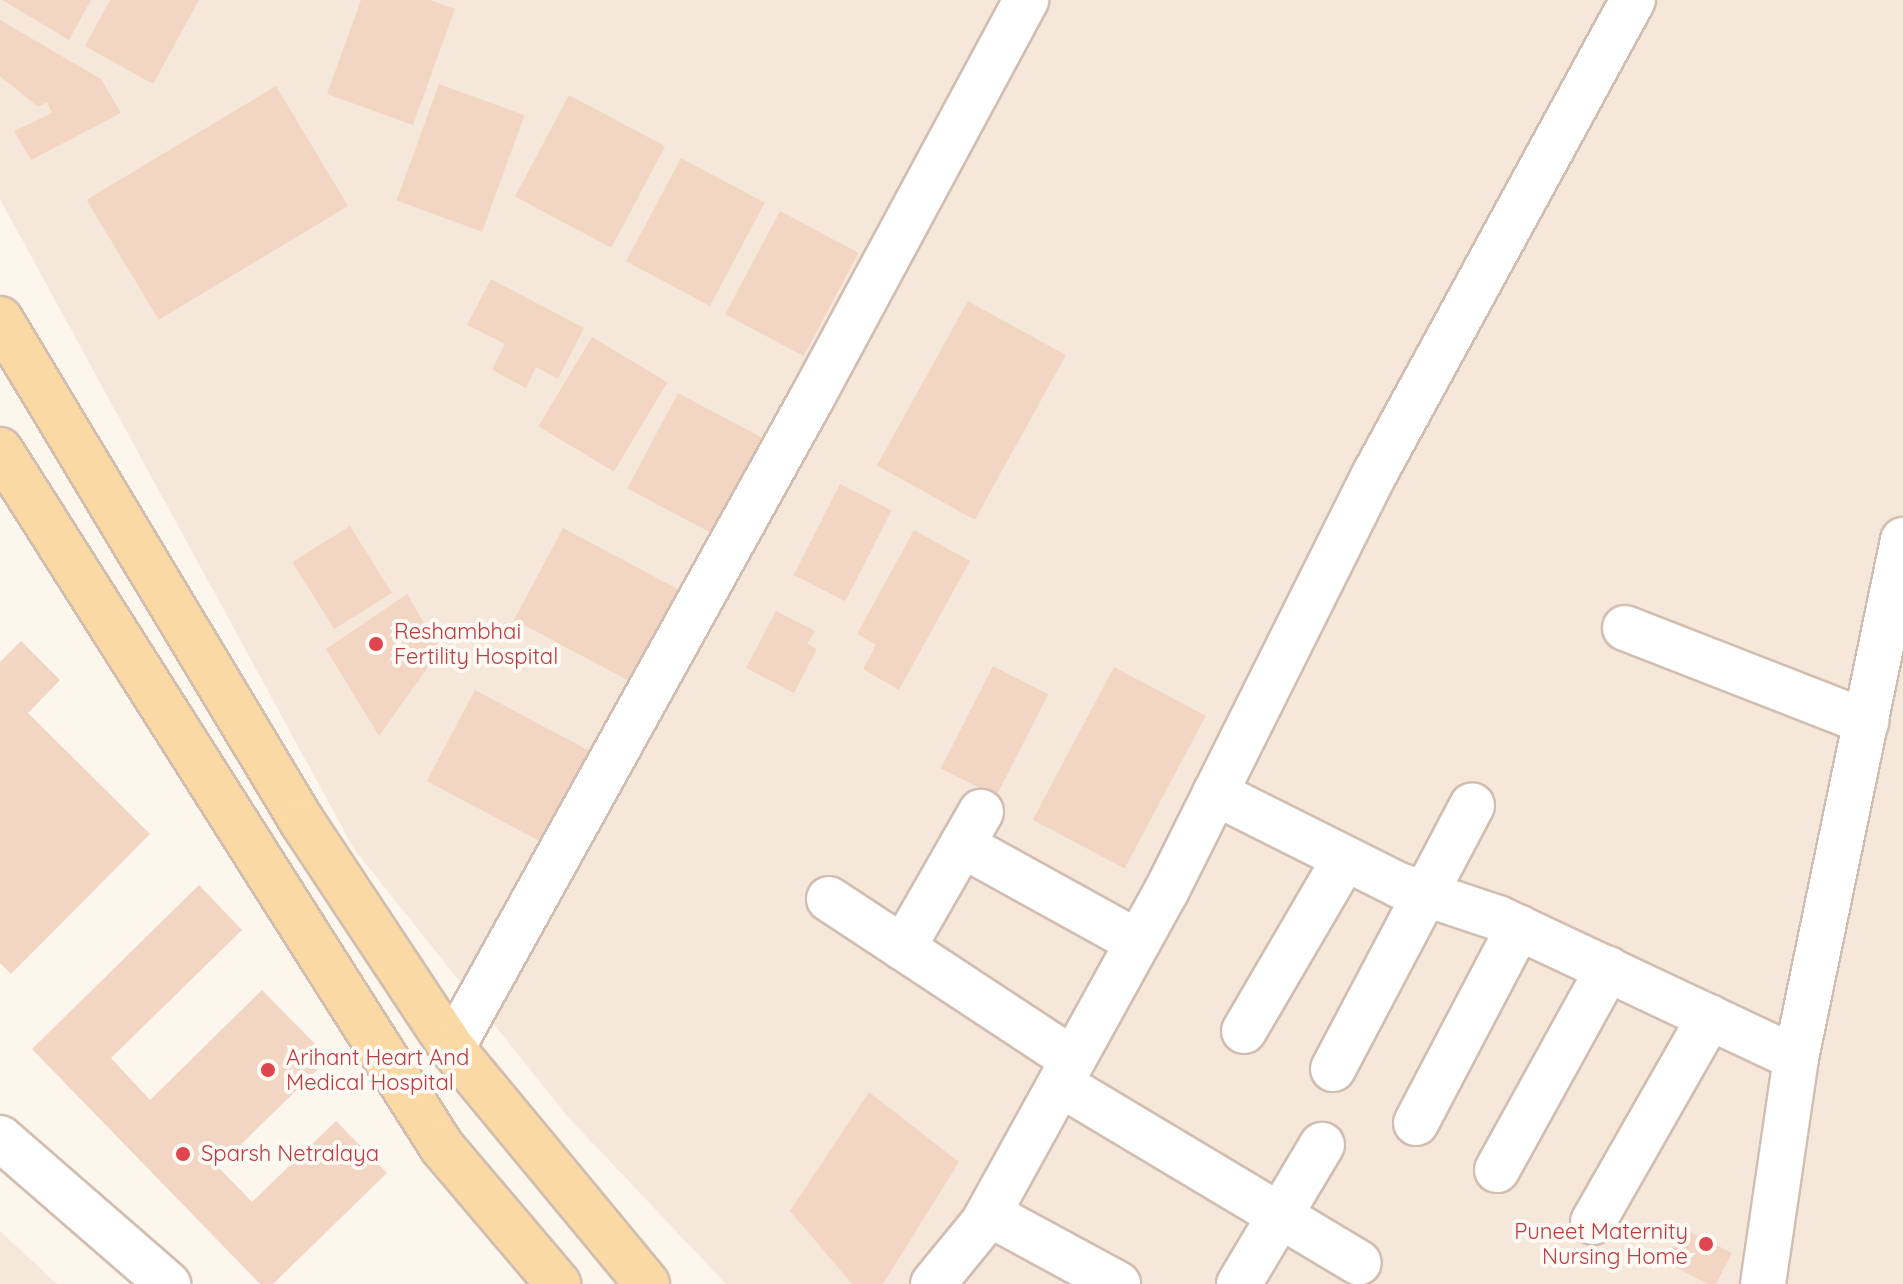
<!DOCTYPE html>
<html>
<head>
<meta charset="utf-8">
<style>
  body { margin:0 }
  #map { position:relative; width:1903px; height:1284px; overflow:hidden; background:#fdf6ec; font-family:Quicksand,sans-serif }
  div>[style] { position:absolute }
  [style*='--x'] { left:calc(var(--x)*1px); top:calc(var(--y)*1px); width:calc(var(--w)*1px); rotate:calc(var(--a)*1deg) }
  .residential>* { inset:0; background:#f5e8da }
  .building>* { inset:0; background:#f3d5c3; transform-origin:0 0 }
  .roads { filter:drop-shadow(2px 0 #d1beb0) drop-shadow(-2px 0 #d1beb0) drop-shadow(0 2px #d1beb0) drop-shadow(0 -2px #d1beb0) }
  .minor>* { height:44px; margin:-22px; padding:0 22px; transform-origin:22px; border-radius:22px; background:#fff }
  .major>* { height:44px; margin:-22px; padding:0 22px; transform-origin:22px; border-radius:22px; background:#fbd9a5 }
  .dots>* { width:22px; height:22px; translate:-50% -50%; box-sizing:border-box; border:4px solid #fffaf3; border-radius:50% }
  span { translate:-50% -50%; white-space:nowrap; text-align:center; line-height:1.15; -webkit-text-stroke:8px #fffaf3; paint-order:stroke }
  .health-label { font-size:22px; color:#be3a42 }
  .left { translate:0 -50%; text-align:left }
  .right { translate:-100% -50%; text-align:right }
</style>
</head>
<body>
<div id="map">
  <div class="residential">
    <i style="clip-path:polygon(0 0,1903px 0,1903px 1284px,726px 1284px,568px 1117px,354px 849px,0 199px)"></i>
    <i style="clip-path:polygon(0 1231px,57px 1284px,0 1284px)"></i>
  </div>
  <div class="building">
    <i style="clip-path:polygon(2px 0,91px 0,69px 40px)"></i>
    <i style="clip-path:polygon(110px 0,199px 0,153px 84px,85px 46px)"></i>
    <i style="clip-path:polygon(361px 0,430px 0,455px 9px,413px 125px,327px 94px)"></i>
    <i style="clip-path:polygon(0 20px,101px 79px,121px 113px,31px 160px,14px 131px,52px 113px,47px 102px,38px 107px,0 76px)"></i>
    <i style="left:439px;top:84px;width:91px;height:124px;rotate:20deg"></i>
    <i style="left:276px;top:86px;width:140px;height:221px;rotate:59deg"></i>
    <i style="left:569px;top:95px;width:109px;height:115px;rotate:28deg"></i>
    <i style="left:681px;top:158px;width:95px;height:117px;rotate:28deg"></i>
    <i style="left:780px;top:211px;width:89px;height:117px;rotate:28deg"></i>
    <i style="clip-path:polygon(491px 279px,584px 328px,558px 379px,536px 367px,526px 388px,492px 370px,505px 344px,467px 325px)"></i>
    <i style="left:968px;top:301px;width:112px;height:188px;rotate:29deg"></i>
    <i style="left:592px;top:337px;width:88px;height:104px;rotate:31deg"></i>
    <i style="left:678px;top:393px;width:102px;height:108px;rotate:28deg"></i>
    <i style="left:840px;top:484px;width:58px;height:102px;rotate:27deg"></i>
    <i style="left:350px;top:526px;width:79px;height:68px;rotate:58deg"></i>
    <i style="left:563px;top:528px;width:141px;height:104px;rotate:28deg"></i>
    <i style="clip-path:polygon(914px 530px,970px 561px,899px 690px,863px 669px,876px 645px,857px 634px)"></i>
    <i style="clip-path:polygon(407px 594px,440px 650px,379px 736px,326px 649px)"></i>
    <i style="clip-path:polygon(776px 611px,815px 631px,807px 644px,817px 649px,794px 693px,746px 668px)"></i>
    <i style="clip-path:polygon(21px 641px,60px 680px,28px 713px,150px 834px,11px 974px,0 963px,0 662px)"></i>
    <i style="left:993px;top:666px;width:62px;height:115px;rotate:27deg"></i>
    <i style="left:1114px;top:667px;width:104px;height:173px;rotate:28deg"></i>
    <i style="left:475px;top:690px;width:140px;height:103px;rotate:28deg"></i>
    <i style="clip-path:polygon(199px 885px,242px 930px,111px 1058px,150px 1100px,262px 990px,329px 1058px,218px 1167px,252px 1202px,336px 1121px,387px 1173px,273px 1284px,260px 1284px,32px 1049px)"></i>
    <i style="clip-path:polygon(869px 1092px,959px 1162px,883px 1284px,852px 1284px,790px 1211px)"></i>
    <i style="clip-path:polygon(1683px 1228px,1732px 1253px,1716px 1284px,1708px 1284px,1665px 1262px)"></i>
  </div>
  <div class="roads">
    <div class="minor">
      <i style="--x:1625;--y:628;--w:259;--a:21.3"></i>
      <i style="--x:1215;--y:793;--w:206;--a:26.6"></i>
      <i style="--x:1399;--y:885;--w:104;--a:18.4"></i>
      <i style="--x:1498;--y:918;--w:329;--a:25.2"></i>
      <i style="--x:962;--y:845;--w:201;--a:28.9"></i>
      <i style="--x:829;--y:899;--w:292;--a:33.4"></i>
      <i style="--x:903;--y:948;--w:157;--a:-60.2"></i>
      <i style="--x:1244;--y:1031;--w:200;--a:-59.7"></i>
      <i style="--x:452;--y:1048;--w:745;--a:-61.03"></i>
      <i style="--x:813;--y:396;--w:450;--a:-61.7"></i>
      <i style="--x:1333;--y:1069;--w:298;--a:-62.2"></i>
      <i style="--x:1060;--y:1084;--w:348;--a:30.9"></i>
      <i style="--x:1416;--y:1123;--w:221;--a:-62.3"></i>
      <i style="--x:0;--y:1138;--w:223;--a:41"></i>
      <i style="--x:1497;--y:1170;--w:230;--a:-61.1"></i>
      <i style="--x:989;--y:1214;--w:147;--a:28.5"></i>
      <i style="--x:1593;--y:1222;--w:236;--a:-60.3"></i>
      <i style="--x:933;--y:1284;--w:79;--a:-50.7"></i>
      <i style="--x:983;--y:1223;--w:380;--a:-61.1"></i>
      <i style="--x:1167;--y:890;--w:464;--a:-63.5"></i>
      <i style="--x:1374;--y:475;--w:541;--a:-61.4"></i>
      <i style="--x:1239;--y:1284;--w:162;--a:-59.2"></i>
      <i style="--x:1763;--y:1284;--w:228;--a:-81.7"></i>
      <i style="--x:1796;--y:1058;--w:529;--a:-78.33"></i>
    </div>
    <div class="major">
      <i style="--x:0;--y:319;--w:588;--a:58.99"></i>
      <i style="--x:303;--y:823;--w:270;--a:56.5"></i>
      <i style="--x:452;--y:1048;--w:306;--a:50.4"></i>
      <i style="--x:0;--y:450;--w:825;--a:57.62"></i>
      <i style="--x:442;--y:1147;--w:180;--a:49.7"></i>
    </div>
  </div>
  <div class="dots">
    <i style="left:376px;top:644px;background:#e0444e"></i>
    <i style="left:268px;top:1070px;background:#e0444e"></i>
    <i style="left:183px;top:1154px;background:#e0444e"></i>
    <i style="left:1706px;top:1244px;background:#e0444e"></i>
  </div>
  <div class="health-label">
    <span class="left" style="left:394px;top:644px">Reshambhai<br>Fertility Hospital</span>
    <span class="left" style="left:286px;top:1070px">Arihant Heart And<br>Medical Hospital</span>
    <span class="left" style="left:201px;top:1154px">Sparsh Netralaya</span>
    <span class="right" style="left:1688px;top:1244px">Puneet Maternity<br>Nursing Home</span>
  </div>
</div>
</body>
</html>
